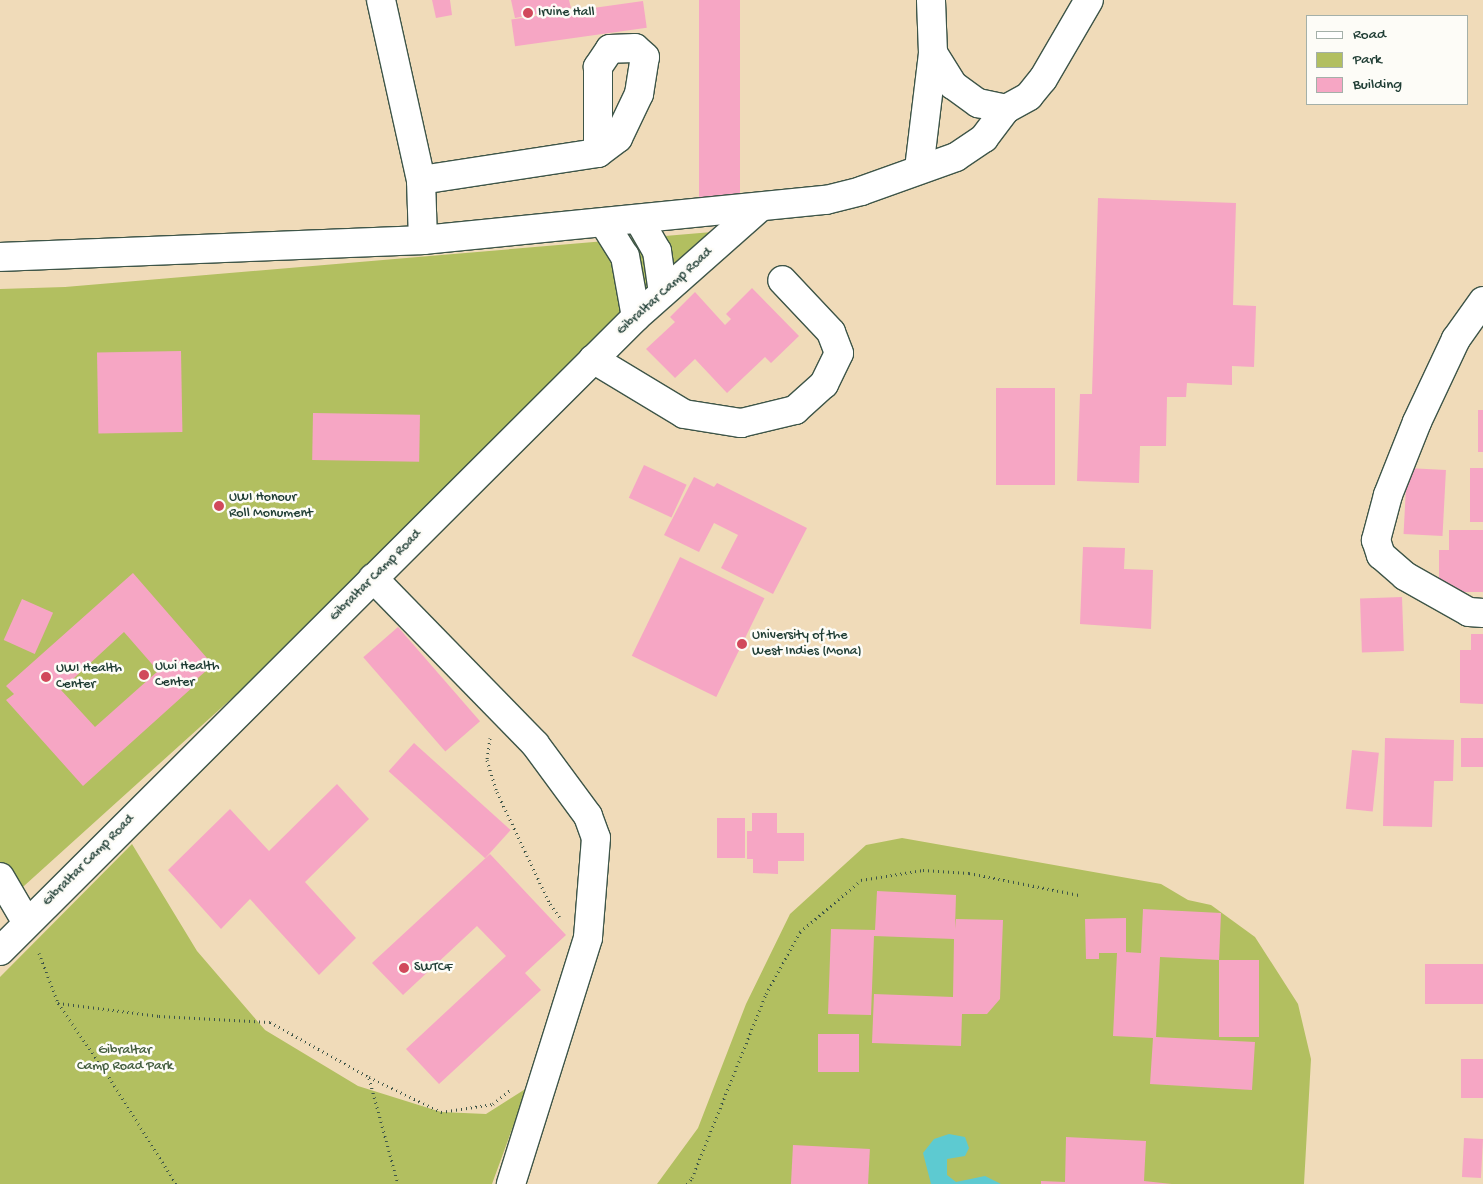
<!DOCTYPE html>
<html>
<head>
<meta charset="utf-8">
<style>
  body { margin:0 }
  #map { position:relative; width:1483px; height:1184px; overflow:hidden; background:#f0dbb9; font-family:"Gochi Hand",sans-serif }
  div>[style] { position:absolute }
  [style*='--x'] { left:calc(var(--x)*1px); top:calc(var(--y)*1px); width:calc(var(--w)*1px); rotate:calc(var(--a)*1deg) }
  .green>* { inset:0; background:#b2bf60 }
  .water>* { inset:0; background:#5dcad1 }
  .building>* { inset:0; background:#f6a6c4; transform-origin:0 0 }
  .path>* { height:3px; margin-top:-1.5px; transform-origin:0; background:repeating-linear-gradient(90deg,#3e5548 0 1px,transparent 0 5px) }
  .roads { filter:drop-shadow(1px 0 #3e5548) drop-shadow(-1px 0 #3e5548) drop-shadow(0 1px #3e5548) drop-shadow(0 -1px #3e5548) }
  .minor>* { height:28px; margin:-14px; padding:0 14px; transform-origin:14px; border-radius:14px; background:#fff }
  .dots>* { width:14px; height:14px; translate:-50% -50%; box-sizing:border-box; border:2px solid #fdfcf7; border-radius:50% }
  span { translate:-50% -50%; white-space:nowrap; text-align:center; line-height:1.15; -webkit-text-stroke:5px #fdfcf7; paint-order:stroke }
  .poi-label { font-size:14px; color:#1f3d34 }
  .left { translate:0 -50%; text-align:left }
  .street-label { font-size:14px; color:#1f3d34 }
  .park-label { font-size:14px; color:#445e3f }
  .legend { position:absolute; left:1306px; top:15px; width:162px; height:90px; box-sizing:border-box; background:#fdfcf7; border:1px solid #a4b0a9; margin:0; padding:6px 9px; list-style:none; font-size:15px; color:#1f3d34 }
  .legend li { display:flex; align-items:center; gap:10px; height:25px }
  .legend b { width:25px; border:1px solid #a4b0a9 }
</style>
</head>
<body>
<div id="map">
  <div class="green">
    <i style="clip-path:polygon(724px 231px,283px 652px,14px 895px,0 869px,0 289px,65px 287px)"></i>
    <i style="clip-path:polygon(902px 838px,1161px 884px,1188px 900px,1211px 905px,1255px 937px,1298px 1004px,1311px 1059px,1304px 1184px,657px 1184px,698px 1128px,746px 1004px,790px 914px,866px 845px)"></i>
    <i style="clip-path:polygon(132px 844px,197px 951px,265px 1030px,358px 1086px,441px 1112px,486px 1114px,527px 1088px,492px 1184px,0 1184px,0 977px)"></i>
  </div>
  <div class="water">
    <i style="clip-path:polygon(949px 1134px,965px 1137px,969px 1148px,965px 1156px,947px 1159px,947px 1175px,956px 1182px,985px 1176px,1001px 1184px,931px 1184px,923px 1153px,934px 1139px)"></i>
  </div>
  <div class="building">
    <i style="clip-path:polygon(432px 0,450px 0,452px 15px,436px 18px)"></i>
    <i style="clip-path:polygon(511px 0,569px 0,571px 8px,515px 18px)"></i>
    <i style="left:699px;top:0;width:41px;height:197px"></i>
    <i style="left:643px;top:1px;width:27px;height:133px;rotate:82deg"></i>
    <i style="clip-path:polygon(1098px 198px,1236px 203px,1233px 305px,1256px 306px,1254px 367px,1232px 366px,1232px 385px,1187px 383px,1186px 397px,1167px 397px,1166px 446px,1140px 446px,1139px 483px,1077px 481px,1080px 394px,1092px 394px)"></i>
    <i style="clip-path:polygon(752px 288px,799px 336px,771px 363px,765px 357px,727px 393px,695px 359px,675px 378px,646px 349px,675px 322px,670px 317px,695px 292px,725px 325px,731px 319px,726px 314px)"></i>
    <i style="left:181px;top:351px;width:81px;height:84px;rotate:89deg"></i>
    <i style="left:996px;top:388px;width:59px;height:97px"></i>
    <i style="left:1478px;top:410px;width:5px;height:42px"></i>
    <i style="left:313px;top:413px;width:107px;height:47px;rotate:1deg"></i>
    <i style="left:644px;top:465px;width:47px;height:36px;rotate:25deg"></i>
    <i style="left:1407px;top:468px;width:39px;height:66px;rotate:3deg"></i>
    <i style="left:1470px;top:468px;width:13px;height:54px"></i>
    <i style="clip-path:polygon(694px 477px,714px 487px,717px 483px,807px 528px,773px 594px,721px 568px,738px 535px,714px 523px,699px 552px,664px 535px)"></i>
    <i style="clip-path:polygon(1449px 530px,1483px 530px,1483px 592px,1439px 592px,1439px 550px,1449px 550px)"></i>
    <i style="clip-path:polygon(1083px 547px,1125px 548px,1124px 569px,1153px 570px,1151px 629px,1080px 624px)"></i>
    <i style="left:680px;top:557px;width:94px;height:110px;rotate:26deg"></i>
    <i style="clip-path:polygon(evenodd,133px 573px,213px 665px,192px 683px,194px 686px,83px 786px,6px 700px,14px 694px,6px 686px,133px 573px,124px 632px,158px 671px,95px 727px,61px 690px,124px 632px)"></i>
    <i style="left:1402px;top:597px;width:54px;height:42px;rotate:88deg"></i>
    <i style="left:22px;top:599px;width:34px;height:45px;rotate:24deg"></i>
    <i style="left:398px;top:627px;width:125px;height:46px;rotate:49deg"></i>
    <i style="clip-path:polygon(1471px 634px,1483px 634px,1483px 704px,1460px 703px,1460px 650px,1471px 650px)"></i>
    <i style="clip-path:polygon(1385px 738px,1454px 740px,1453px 781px,1434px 781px,1432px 827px,1383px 826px)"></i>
    <i style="left:1483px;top:738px;width:29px;height:22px;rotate:90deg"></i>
    <i style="left:414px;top:743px;width:130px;height:38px;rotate:42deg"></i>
    <i style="left:1352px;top:750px;width:27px;height:59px;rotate:6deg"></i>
    <i style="clip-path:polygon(337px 784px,369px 819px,305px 882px,356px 938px,319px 975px,250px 899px,221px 929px,168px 870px,230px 809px,269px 851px)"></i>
    <i style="clip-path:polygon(752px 813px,777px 813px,777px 833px,804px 833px,804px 861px,778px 861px,778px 874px,753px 873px,753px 859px,747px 859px,747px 831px,752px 831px)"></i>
    <i style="left:717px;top:818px;width:28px;height:40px"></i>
    <i style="clip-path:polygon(490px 854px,566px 935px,525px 973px,541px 990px,439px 1084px,406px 1049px,506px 956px,477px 926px,403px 995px,372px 963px)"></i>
    <i style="clip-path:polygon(877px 891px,956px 895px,955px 929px,956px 919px,1003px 920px,1000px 999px,987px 1014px,962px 1014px,961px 1046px,872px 1043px,874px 994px,953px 997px,954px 939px,874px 936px,871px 1015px,828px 1014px,831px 929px,875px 930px)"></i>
    <i style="clip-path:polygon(1143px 909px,1221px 913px,1219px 960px,1160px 957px,1156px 1037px,1255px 1042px,1252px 1090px,1150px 1084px,1153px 1038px,1113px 1036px,1117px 953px,1099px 953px,1099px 959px,1086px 959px,1085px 919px,1126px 918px,1126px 952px,1141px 953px)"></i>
    <i style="left:1219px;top:960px;width:40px;height:77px"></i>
    <i style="left:1483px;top:964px;width:40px;height:58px;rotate:90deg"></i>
    <i style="left:818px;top:1034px;width:41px;height:38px"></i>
    <i style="left:1461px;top:1059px;width:22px;height:39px"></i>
    <i style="clip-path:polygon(1066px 1137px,1146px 1141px,1144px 1181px,1172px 1184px,1041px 1184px,1041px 1181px,1065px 1182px)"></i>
    <i style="left:1464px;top:1138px;width:19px;height:39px;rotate:3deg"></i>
    <i style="left:793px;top:1145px;width:77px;height:39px;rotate:3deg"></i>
  </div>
  <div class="path">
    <i style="--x:490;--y:738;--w:22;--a:98"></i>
    <i style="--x:487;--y:760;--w:34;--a:73"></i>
    <i style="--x:497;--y:792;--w:124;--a:64.7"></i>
    <i style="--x:550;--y:904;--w:19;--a:54"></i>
    <i style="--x:39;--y:953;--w:53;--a:69.2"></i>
    <i style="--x:58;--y:1003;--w:90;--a:55.4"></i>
    <i style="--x:109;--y:1077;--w:126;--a:57.9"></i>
    <i style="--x:58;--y:1003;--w:102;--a:7.3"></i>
    <i style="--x:159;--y:1016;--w:111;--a:3.1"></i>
    <i style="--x:270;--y:1022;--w:113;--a:29.1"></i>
    <i style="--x:369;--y:1077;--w:80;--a:25.9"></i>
    <i style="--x:441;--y:1112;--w:53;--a:-8.7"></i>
    <i style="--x:493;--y:1104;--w:22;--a:-39"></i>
    <i style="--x:369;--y:1078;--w:110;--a:74.7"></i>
    <i style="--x:687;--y:1184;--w:8;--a:-50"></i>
    <i style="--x:692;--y:1178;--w:198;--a:-68.1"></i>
    <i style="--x:766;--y:994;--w:71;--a:-61.3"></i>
    <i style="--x:800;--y:932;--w:80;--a:-40.4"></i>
    <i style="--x:861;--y:880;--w:63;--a:-9.2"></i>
    <i style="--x:923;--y:870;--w:46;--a:3.7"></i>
    <i style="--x:969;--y:873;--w:112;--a:11.3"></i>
  </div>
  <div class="roads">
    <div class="minor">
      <i style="--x:381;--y:0;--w:184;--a:77.5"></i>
      <i style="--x:421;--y:180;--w:179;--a:-8.7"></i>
      <i style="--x:598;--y:153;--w:25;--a:-37"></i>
      <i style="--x:618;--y:138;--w:49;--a:-64.5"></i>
      <i style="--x:639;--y:94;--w:37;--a:-81"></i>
      <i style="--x:645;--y:57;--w:13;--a:-138"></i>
      <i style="--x:635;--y:48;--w:25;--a:178"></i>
      <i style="--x:610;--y:49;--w:22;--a:124"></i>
      <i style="--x:598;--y:67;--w:86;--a:90"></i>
      <i style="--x:933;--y:53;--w:38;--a:58"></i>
      <i style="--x:953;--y:85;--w:31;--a:36"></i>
      <i style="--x:978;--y:103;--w:29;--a:12"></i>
      <i style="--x:1006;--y:109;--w:26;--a:-29"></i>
      <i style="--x:1029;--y:96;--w:22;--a:-51"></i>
      <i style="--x:1043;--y:79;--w:91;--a:-59.8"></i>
      <i style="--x:919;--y:169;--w:117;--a:-83.1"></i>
      <i style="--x:933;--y:53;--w:53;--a:-92.2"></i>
      <i style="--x:421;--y:180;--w:60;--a:88.1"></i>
      <i style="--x:639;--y:220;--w:36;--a:60"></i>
      <i style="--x:657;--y:251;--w:42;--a:81.9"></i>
      <i style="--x:604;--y:223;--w:39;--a:58"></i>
      <i style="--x:625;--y:256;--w:62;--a:79.8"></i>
      <i style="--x:0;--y:257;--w:423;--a:-2.3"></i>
      <i style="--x:423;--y:240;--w:405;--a:-5.7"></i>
      <i style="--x:826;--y:200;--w:36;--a:-14"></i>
      <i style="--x:861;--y:191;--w:101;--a:-19.7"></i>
      <i style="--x:956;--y:157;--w:34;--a:-34"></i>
      <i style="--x:984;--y:138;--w:36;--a:-53"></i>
      <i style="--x:1483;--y:301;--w:47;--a:125.4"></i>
      <i style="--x:1456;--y:339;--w:92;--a:115.2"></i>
      <i style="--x:1417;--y:422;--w:79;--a:111.7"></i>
      <i style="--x:1388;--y:495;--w:47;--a:104.9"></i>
      <i style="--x:1376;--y:540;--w:16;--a:72"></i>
      <i style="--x:1381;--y:555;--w:32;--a:41"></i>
      <i style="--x:1405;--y:576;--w:73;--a:29.4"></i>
      <i style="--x:1469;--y:612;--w:14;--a:4"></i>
      <i style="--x:593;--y:359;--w:106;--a:31.1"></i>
      <i style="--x:684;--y:414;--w:58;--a:9"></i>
      <i style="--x:741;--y:423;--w:56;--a:-13.5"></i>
      <i style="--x:795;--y:410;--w:39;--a:-42"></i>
      <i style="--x:824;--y:384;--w:34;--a:-64"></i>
      <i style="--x:839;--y:353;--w:22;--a:-111"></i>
      <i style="--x:831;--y:332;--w:71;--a:-133.3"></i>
      <i style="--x:373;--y:578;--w:232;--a:45.7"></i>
      <i style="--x:535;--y:744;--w:89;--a:53.6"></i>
      <i style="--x:588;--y:816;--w:23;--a:70"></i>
      <i style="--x:596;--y:838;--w:100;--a:94.6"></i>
      <i style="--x:588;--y:938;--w:258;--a:107.4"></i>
      <i style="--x:0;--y:877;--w:53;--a:59.6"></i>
      <i style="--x:0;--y:951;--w:898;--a:-44.91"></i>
      <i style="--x:636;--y:317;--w:164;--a:-41.5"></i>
    </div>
  </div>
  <div class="dots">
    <i style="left:528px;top:13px;background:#d1495b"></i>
    <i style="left:219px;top:506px;background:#d1495b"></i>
    <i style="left:742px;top:644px;background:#d1495b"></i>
    <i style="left:144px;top:675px;background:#d1495b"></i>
    <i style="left:46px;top:677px;background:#d1495b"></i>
    <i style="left:404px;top:968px;background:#d1495b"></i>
  </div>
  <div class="poi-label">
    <span class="left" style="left:538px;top:13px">Irvine Hall</span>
    <span class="left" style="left:229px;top:506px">UWI Honour<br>Roll Monument</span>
    <span class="left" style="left:752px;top:644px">University of the<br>West Indies (Mona)</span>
    <span class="left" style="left:155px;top:675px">Uwi Health<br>Center</span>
    <span class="left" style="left:56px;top:677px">UWI Health<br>Center</span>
    <span class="left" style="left:414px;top:968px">SWTCF</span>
  </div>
  <div class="street-label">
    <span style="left:665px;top:292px;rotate:-42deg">Gibraltar Camp Road</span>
    <span style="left:376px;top:576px;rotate:-45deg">Gibraltar Camp Road</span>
    <span style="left:89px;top:861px;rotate:-45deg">Gibraltar Camp Road</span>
  </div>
  <div class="park-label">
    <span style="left:125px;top:1059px">Gibraltar<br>Camp Road Park</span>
  </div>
  <ul class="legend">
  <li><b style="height:6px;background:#fff"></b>Road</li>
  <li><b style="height:14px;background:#b2bf60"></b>Park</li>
  <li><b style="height:14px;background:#f6a6c4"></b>Building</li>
  </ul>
</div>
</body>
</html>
